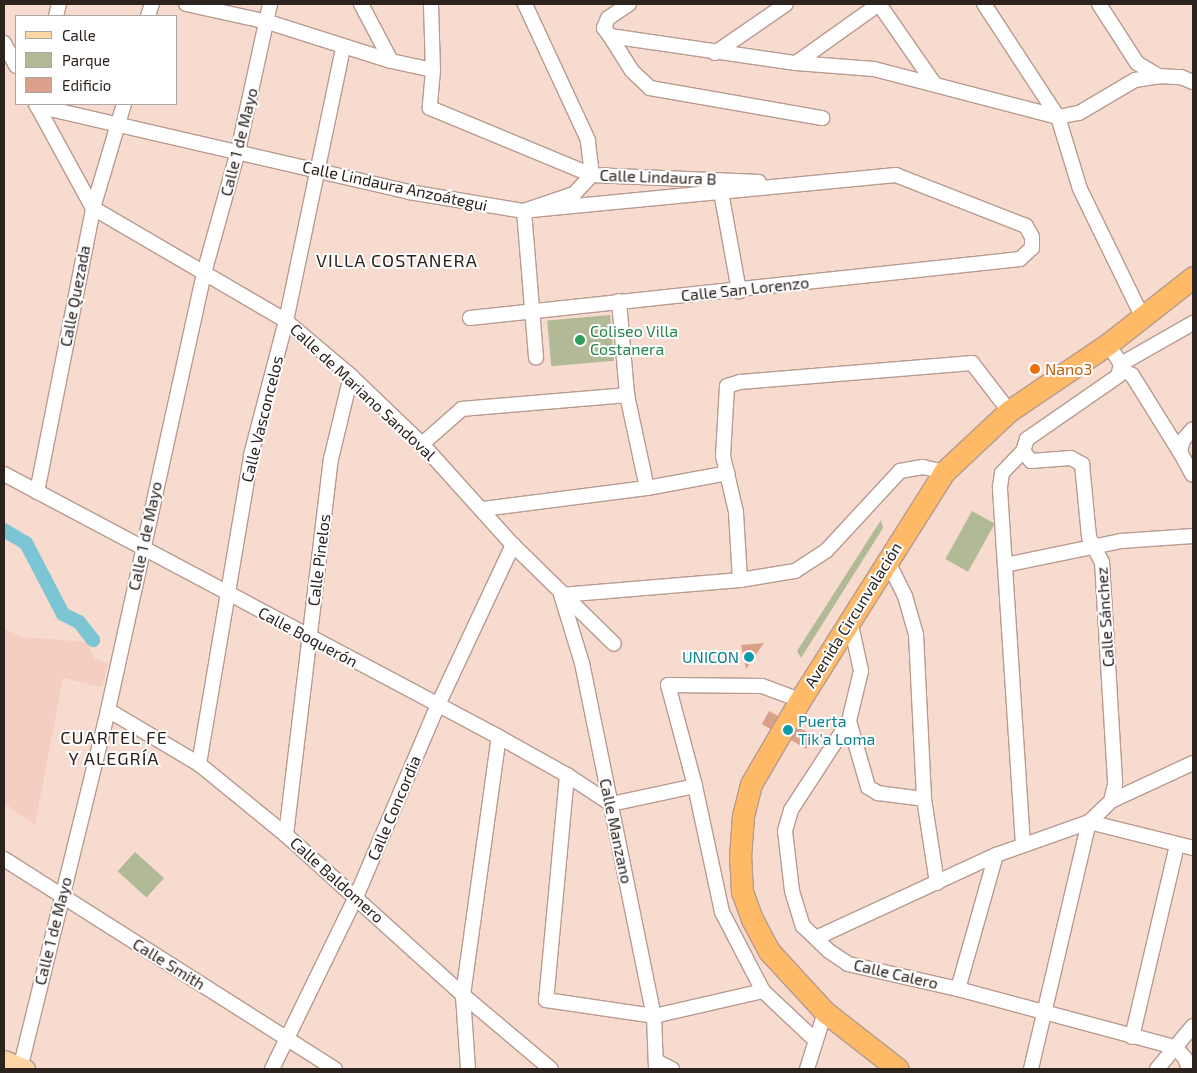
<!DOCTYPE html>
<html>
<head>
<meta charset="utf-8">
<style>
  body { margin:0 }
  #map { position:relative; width:1197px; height:1073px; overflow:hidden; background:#f8dbcf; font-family:"Exo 2",sans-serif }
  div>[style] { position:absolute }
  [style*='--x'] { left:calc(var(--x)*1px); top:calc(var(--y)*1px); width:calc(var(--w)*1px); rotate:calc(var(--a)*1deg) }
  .built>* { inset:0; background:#f4cec0 }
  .green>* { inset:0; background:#b2b996; transform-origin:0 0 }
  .canal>* { height:14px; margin:-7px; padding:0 7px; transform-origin:7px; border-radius:7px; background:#7bc5d5 }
  .building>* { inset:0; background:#dba08a; transform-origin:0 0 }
  .roads { filter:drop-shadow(1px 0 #b79b90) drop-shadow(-1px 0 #b79b90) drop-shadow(0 1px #b79b90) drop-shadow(0 -1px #b79b90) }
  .minor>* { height:14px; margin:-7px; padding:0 7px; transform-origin:7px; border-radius:7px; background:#fff }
  .major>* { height:19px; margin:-9.5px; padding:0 9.5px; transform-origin:9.5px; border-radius:9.5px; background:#ffd6a4 }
  .highway>* { height:21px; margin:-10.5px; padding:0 10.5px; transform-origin:10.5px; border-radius:10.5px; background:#ffba67 }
  .dots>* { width:14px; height:14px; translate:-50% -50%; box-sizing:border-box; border:2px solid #fff; border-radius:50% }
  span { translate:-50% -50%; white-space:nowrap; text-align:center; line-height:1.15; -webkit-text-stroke:4px #fff; paint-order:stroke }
  .street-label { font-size:16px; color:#2c221e }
  .leisure-label { font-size:16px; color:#27864d }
  .left { translate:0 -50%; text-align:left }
  .food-label { font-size:16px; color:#c56008 }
  .culture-label { font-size:16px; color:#0d838f }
  .right { translate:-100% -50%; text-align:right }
  .neighbourhood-label { font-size:18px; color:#2c221e; letter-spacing:1px }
  .frame { position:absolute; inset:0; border:5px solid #2c221e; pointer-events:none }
  .legend { position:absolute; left:15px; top:15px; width:162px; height:90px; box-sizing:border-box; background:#fff; border:1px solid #aba7a5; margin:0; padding:6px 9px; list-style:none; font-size:15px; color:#2c221e }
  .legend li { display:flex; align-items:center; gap:10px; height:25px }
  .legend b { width:25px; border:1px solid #aba7a5 }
</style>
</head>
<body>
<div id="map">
  <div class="built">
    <i style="clip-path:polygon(4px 629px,23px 637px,86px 642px,95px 659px,108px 663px,102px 687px,63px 678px,35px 825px,4px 803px)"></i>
  </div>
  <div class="green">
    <i style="left:610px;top:315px;width:46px;height:63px;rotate:85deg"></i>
    <i style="left:972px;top:511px;width:26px;height:55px;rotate:29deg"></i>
    <i style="clip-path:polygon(881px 520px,883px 528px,801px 658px,797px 651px)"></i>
    <i style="left:135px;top:852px;width:39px;height:26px;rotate:42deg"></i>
  </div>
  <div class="canal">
    <i style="--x:4;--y:530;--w:26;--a:31"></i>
    <i style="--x:26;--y:543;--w:80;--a:62.5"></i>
    <i style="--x:63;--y:614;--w:18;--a:27"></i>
    <i style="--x:79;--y:622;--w:23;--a:52"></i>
  </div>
  <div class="building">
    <i style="clip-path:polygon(764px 643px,746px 669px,741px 645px)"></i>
    <i style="left:769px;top:711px;width:51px;height:15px;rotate:29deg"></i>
  </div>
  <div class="roads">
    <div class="minor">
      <i style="--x:186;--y:4;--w:84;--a:12.4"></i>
      <i style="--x:268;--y:22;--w:129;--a:17.6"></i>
      <i style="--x:391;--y:61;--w:43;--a:12.1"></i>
      <i style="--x:361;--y:4;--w:64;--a:62.2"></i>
      <i style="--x:431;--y:4;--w:66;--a:88.3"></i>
      <i style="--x:433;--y:70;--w:38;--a:95"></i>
      <i style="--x:430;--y:108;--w:175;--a:22.5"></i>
      <i style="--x:592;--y:175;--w:167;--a:2.4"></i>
      <i style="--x:629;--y:4;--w:25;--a:146"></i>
      <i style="--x:608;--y:18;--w:11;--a:112"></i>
      <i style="--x:604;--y:28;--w:10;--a:53"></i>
      <i style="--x:610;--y:36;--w:188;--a:8.3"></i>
      <i style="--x:796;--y:63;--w:78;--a:4.4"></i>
      <i style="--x:874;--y:69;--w:190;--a:14.6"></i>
      <i style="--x:1058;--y:117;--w:75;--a:73"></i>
      <i style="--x:1080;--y:189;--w:141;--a:64"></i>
      <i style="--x:984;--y:4;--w:135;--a:56.8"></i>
      <i style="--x:1058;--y:117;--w:21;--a:-11"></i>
      <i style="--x:1079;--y:113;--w:65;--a:-30.5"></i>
      <i style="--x:1135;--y:80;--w:24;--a:-9"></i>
      <i style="--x:1159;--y:76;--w:22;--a:3"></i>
      <i style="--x:1181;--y:77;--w:13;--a:23"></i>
      <i style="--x:1099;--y:4;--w:70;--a:57.2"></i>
      <i style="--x:1137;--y:63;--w:26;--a:31"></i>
      <i style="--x:56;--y:16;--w:12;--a:-76"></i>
      <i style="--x:148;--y:16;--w:13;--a:-72"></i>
      <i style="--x:610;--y:36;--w:41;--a:57.8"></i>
      <i style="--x:632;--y:71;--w:25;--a:43"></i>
      <i style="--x:650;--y:88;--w:175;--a:9.9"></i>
      <i style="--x:4;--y:43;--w:26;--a:62"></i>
      <i style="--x:715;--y:53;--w:86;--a:-34.6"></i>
      <i style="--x:796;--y:63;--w:102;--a:-35.4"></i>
      <i style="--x:879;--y:4;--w:95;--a:55.3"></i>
      <i style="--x:36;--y:104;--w:119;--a:61.3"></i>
      <i style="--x:93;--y:208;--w:224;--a:30.3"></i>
      <i style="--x:286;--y:321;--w:85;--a:40.2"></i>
      <i style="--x:351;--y:376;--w:98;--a:43.8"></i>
      <i style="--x:422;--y:444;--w:136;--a:48"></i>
      <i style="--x:513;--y:545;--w:141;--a:44.4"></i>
      <i style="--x:37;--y:106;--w:382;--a:13"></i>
      <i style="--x:409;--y:192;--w:117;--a:9.4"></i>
      <i style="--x:524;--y:211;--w:53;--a:-18.8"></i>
      <i style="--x:574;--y:194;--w:26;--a:-47"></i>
      <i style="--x:592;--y:175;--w:35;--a:-97"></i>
      <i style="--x:588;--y:140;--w:150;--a:-114.9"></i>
      <i style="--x:721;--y:192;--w:101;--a:79.7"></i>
      <i style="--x:524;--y:211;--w:147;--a:85.3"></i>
      <i style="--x:619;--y:301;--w:94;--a:85.1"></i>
      <i style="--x:627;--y:395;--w:95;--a:77.9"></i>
      <i style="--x:470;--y:318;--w:553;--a:-6.12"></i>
      <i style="--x:1020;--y:259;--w:16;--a:-43"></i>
      <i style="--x:1032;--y:248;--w:11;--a:-90"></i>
      <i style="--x:1032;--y:237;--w:13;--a:-119"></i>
      <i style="--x:1026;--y:226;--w:140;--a:-158.6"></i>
      <i style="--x:896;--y:175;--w:374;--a:174.5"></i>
      <i style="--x:1108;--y:344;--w:24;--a:57"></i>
      <i style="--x:1121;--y:364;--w:12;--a:104"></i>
      <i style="--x:1118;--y:376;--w:111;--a:145.3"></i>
      <i style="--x:1027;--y:439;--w:13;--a:108"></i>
      <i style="--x:1023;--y:451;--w:13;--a:51"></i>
      <i style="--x:1031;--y:461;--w:40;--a:-4.3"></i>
      <i style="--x:1071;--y:458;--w:13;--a:29"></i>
      <i style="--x:1082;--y:464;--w:73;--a:84.5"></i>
      <i style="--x:1089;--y:537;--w:28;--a:63"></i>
      <i style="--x:1102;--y:562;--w:222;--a:86.6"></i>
      <i style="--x:1115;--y:784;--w:17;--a:103"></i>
      <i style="--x:1111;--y:801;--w:30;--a:136"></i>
      <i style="--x:1089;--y:822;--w:107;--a:14"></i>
      <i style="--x:1121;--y:364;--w:83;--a:-29.7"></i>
      <i style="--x:1121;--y:370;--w:12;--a:24"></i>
      <i style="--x:1132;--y:375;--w:91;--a:58.1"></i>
      <i style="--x:1193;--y:429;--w:15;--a:132"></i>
      <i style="--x:1183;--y:440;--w:12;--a:104"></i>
      <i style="--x:1180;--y:452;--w:26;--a:61"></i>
      <i style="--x:422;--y:444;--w:53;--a:-41.2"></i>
      <i style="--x:462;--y:409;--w:166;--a:-4.8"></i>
      <i style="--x:4;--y:474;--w:561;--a:27.98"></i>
      <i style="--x:499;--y:737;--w:78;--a:29.2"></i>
      <i style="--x:567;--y:775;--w:53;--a:33.4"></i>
      <i style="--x:611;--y:804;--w:86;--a:-12.1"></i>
      <i style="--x:37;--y:492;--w:289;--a:-78.8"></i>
      <i style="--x:93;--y:208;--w:109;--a:-73.4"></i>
      <i style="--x:483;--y:509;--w:165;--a:-7.3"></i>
      <i style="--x:647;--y:488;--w:82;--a:-10.5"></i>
      <i style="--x:887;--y:560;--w:40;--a:63.4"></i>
      <i style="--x:905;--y:596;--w:40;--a:74"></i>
      <i style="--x:916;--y:634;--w:165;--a:87.2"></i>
      <i style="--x:924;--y:799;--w:85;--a:81.2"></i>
      <i style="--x:1005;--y:565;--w:118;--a:-11.7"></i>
      <i style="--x:1121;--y:541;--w:72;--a:-4"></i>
      <i style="--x:740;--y:580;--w:68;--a:-93.4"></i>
      <i style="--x:736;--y:512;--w:57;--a:-103.1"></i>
      <i style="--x:723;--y:456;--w:70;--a:-86.7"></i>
      <i style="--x:727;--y:386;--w:14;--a:-17"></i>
      <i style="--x:740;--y:382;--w:233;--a:-4.7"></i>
      <i style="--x:972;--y:363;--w:61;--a:52.4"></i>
      <i style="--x:561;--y:595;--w:180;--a:-4.8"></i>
      <i style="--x:740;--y:580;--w:56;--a:-9.3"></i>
      <i style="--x:795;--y:571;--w:37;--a:-33"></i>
      <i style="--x:826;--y:551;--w:109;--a:-47.2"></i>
      <i style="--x:900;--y:471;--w:23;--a:-10"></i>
      <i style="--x:923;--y:467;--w:22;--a:13"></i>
      <i style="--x:562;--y:598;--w:68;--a:72.9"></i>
      <i style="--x:582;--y:663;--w:360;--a:78.5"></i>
      <i style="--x:654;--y:1016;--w:53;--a:87.8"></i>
      <i style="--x:850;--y:620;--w:52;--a:77.8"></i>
      <i style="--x:861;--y:671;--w:51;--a:103.5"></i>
      <i style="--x:849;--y:721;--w:106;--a:123.1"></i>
      <i style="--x:791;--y:810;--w:22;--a:106"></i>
      <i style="--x:785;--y:831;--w:60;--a:83.3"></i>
      <i style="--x:792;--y:891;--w:37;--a:73"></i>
      <i style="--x:803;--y:926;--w:36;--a:44"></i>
      <i style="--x:829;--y:951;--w:23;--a:34"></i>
      <i style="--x:848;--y:964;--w:113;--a:12.8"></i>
      <i style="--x:958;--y:989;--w:225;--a:15"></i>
      <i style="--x:1175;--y:1047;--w:15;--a:48"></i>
      <i style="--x:1185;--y:1058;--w:12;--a:70"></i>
      <i style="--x:800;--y:700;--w:40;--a:-159.8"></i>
      <i style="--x:762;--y:686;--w:94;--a:-179.4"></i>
      <i style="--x:668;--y:685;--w:105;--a:75"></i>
      <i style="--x:695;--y:786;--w:129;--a:77.9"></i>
      <i style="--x:722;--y:912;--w:89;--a:62.6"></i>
      <i style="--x:763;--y:991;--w:71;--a:43.3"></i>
      <i style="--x:108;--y:710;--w:106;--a:30.7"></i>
      <i style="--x:199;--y:764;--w:112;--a:39.2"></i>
      <i style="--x:286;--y:835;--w:239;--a:42.1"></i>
      <i style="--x:463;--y:995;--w:115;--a:40.1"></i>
      <i style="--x:849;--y:721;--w:69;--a:73.9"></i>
      <i style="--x:868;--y:787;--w:12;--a:31"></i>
      <i style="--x:878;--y:793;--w:46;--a:7.4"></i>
      <i style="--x:199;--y:764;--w:313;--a:-80.4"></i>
      <i style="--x:251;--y:455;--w:138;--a:-75.4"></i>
      <i style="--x:286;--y:321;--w:280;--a:-78.2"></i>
      <i style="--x:567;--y:775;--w:226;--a:95.3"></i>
      <i style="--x:546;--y:1000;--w:109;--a:8.4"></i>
      <i style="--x:654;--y:1016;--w:112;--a:-12.9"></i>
      <i style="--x:1111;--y:801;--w:90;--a:-24.9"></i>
      <i style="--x:286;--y:835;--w:379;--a:-83.2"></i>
      <i style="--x:331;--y:459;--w:85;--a:-76.5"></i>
      <i style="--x:1023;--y:845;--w:359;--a:-93.7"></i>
      <i style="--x:1000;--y:487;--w:14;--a:-82"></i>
      <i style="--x:1002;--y:473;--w:30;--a:-46"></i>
      <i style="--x:4;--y:859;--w:392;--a:32.4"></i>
      <i style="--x:816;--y:938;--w:198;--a:-24.8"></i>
      <i style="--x:996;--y:855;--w:99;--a:-19.5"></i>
      <i style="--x:958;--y:989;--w:139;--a:-74.2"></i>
      <i style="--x:1132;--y:1037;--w:197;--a:-76.8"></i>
      <i style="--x:658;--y:1062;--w:16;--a:27"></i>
      <i style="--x:20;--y:1069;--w:370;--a:-76.2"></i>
      <i style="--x:108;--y:710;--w:447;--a:-77.6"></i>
      <i style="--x:204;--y:273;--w:127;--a:-74.4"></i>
      <i style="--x:238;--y:151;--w:150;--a:-77.7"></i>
      <i style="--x:272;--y:1069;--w:191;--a:-64"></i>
      <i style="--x:356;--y:897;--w:207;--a:-66.9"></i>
      <i style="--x:437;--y:707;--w:179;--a:-64.9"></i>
      <i style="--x:468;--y:1069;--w:74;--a:-93.9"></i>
      <i style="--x:463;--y:995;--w:260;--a:-82.1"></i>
      <i style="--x:807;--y:1069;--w:60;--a:-72.5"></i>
      <i style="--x:1031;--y:1069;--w:254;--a:-76.8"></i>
      <i style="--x:1157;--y:1069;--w:56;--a:-50.1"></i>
    </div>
    <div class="major">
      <i style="--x:4;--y:1060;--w:23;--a:23"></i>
    </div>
    <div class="highway">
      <i style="--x:898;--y:1069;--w:93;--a:-142"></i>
      <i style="--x:825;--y:1012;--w:83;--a:-132.6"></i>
      <i style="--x:769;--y:951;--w:36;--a:-118"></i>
      <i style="--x:752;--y:919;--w:29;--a:-110"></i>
      <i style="--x:742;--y:892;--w:35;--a:-93"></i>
      <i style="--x:740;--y:857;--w:41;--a:-85.8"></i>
      <i style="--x:743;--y:816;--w:33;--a:-76"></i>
      <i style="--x:751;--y:784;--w:97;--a:-59.7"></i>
      <i style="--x:800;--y:700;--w:270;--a:-57.7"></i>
      <i style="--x:944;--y:472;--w:89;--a:-43.2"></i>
      <i style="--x:1009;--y:411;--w:120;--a:-34.1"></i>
      <i style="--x:1108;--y:344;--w:108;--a:-38.2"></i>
    </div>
  </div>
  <div class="dots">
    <i style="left:580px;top:340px;background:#2e9e5b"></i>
    <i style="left:1035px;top:369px;background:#e8710a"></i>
    <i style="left:749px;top:657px;background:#0f9aa8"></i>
    <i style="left:788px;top:730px;background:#0f9aa8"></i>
  </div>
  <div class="street-label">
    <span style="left:239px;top:142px;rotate:-76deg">Calle 1 de Mayo</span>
    <span style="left:658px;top:177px;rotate:2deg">Calle Lindaura B</span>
    <span style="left:395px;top:186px;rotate:12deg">Calle Lindaura Anzoátegui</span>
    <span style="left:745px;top:289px;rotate:-6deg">Calle San Lorenzo</span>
    <span style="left:75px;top:296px;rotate:-79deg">Calle Quezada</span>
    <span style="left:363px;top:392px;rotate:43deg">Calle de Mariano Sandoval</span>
    <span style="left:262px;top:419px;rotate:-76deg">Calle Vasconcelos</span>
    <span style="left:145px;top:536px;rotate:-78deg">Calle 1 de Mayo</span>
    <span style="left:319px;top:560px;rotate:-83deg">Calle Pinelos</span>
    <span style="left:853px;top:615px;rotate:-58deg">Avenida Circunvalación</span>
    <span style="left:1105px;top:617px;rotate:-94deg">Calle Sánchez</span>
    <span style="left:308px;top:637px;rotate:28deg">Calle Boquerón</span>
    <span style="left:394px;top:808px;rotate:-67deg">Calle Concordia</span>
    <span style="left:616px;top:831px;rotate:78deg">Calle Manzano</span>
    <span style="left:337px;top:880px;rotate:42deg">Calle Baldomero</span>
    <span style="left:53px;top:931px;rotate:-76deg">Calle 1 de Mayo</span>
    <span style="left:169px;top:964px;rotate:32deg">Calle Smith</span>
    <span style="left:896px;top:974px;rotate:13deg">Calle Calero</span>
  </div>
  <div class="leisure-label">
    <span class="left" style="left:590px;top:340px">Coliseo Villa<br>Costanera</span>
  </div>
  <div class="food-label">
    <span class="left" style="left:1045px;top:369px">Nano3</span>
  </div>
  <div class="culture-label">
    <span class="right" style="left:739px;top:657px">UNICON</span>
    <span class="left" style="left:798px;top:730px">Puerta<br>Tik'a Loma</span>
  </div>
  <div class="neighbourhood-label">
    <span style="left:397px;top:260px">VILLA COSTANERA</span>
    <span style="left:114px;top:748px">CUARTEL FE<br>Y ALEGRÍA</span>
  </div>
  <div class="frame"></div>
  <ul class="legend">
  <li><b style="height:6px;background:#ffd6a4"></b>Calle</li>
  <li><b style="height:14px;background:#b2b996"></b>Parque</li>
  <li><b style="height:14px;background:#dba08a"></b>Edificio</li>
  </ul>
</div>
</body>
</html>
